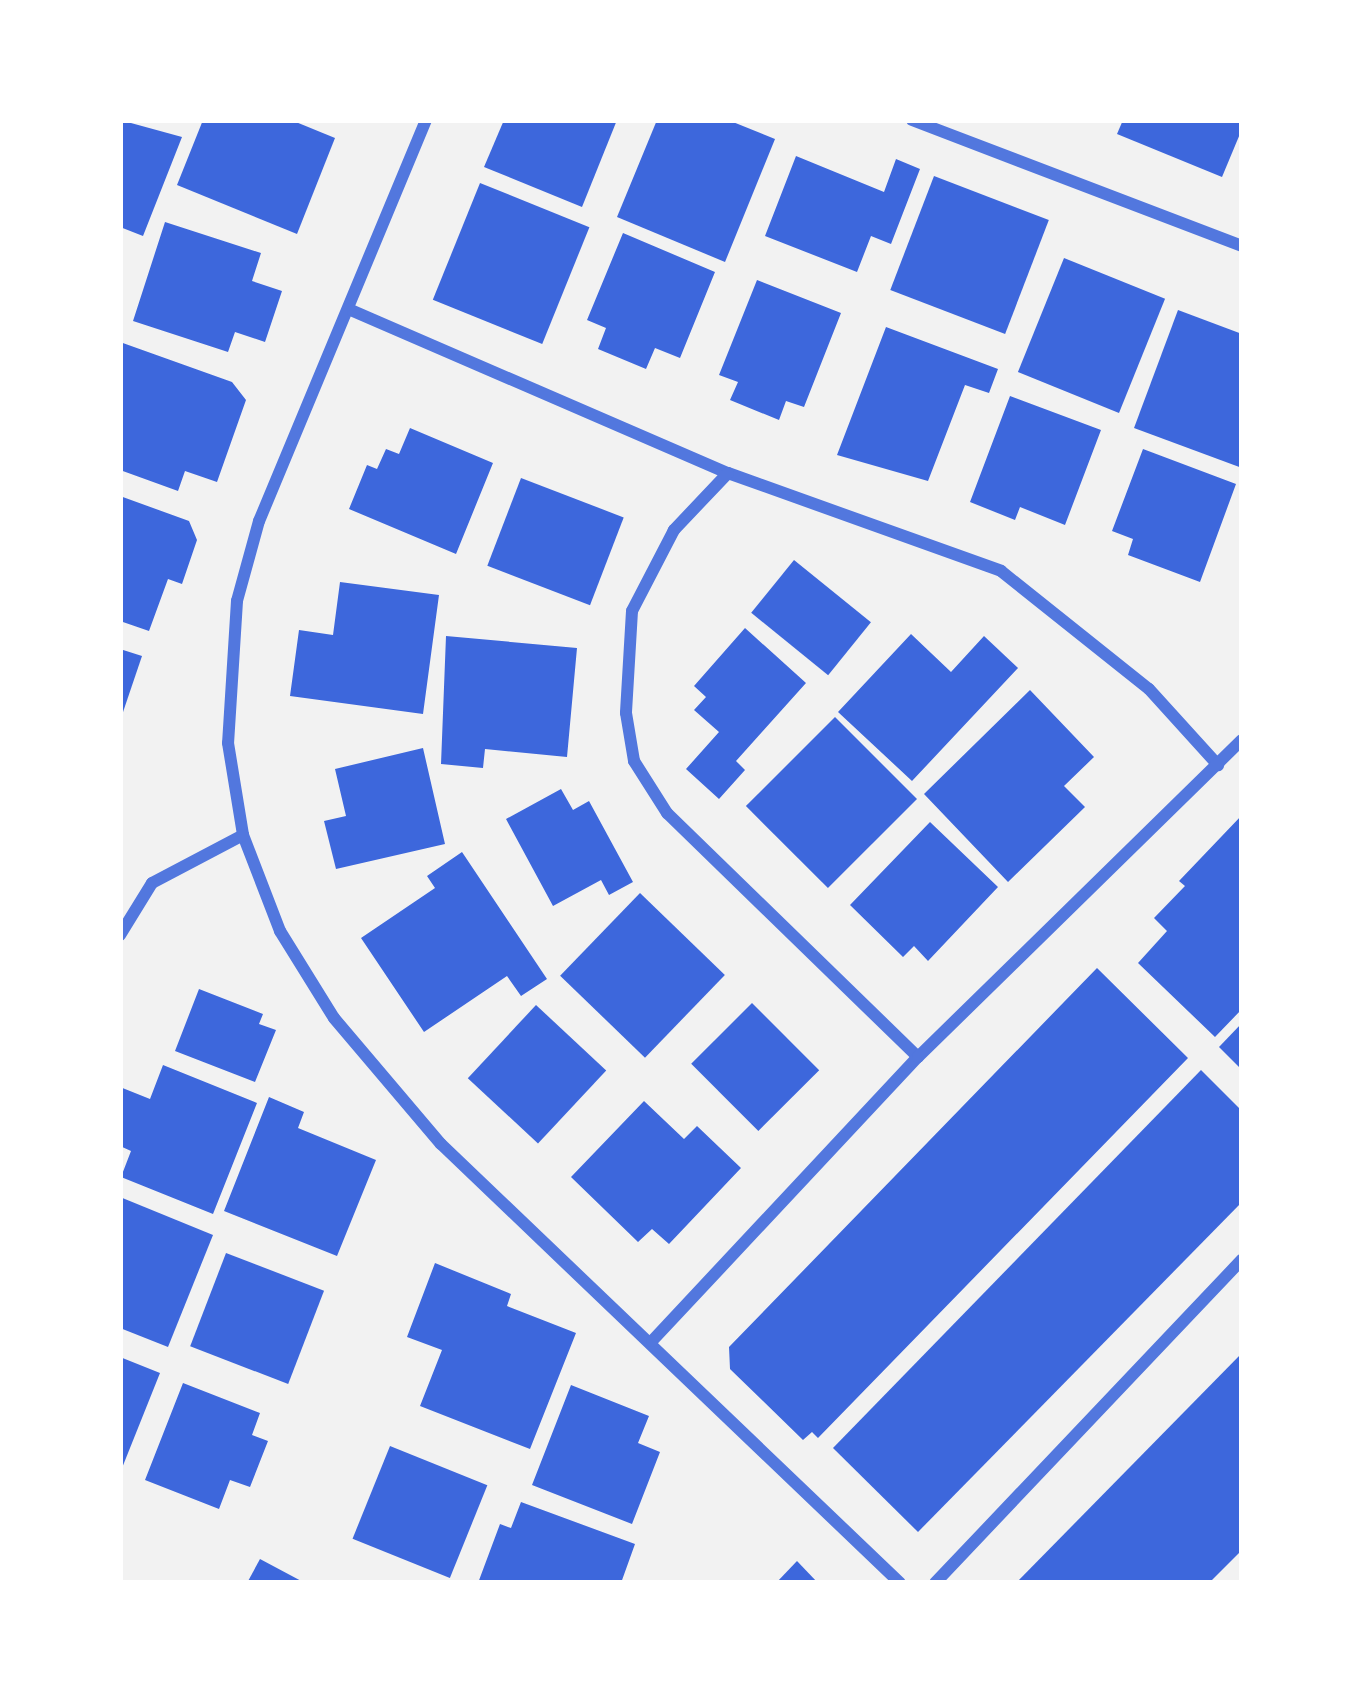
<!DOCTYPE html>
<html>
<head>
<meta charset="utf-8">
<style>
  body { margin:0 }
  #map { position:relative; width:1362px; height:1703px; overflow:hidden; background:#f2f2f2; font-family:"DM Sans",sans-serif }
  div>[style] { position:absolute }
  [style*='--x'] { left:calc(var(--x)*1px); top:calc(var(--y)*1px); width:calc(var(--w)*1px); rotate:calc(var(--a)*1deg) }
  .building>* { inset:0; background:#3d67dc; transform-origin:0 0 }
  .minor>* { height:12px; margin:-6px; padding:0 6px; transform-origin:6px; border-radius:6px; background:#5277de }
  span { translate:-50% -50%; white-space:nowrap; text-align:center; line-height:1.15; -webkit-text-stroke:12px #fff; paint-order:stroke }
  .frame { position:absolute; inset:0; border:123px solid #fff; pointer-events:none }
</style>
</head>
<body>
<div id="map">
  <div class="building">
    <i style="clip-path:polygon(120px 120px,182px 137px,143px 236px,120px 227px)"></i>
    <i style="clip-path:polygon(203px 120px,291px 120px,335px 138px,297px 234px,177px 185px)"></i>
    <i style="clip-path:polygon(504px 120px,617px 120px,582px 207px,484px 167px)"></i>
    <i style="clip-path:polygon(657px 120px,728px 120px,775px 139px,725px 262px,617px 217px)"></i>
    <i style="clip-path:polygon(1123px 120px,1242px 120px,1242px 129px,1222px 177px,1117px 134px)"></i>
    <i style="clip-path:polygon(796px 156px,884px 192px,896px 159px,920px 169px,891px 244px,871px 236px,857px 272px,765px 236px)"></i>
    <i style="left:934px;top:176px;width:123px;height:122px;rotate:21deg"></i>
    <i style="left:480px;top:183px;width:118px;height:126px;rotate:22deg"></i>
    <i style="clip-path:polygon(165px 222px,261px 253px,252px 281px,282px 291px,265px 342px,235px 332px,228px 352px,133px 321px)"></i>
    <i style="clip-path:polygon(623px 233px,715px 272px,680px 358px,655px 348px,646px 369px,598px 349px,606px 328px,587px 320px)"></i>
    <i style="left:1064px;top:258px;width:109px;height:123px;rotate:22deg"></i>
    <i style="clip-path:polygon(757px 280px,841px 313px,804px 407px,786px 401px,779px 420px,730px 400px,738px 382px,719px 375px)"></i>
    <i style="clip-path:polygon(1178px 310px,1242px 334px,1242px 468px,1134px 428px)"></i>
    <i style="clip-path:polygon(886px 327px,998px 369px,989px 393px,965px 385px,928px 481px,837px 455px)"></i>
    <i style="clip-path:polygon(120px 342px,232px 382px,246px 400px,217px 482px,185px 471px,178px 491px,120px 470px)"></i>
    <i style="clip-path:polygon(1010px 396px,1101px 430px,1065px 525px,1020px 507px,1015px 520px,970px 502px)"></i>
    <i style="clip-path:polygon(410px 428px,493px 463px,456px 554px,349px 509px,367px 465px,377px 469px,386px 449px,399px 454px)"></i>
    <i style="clip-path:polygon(1143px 449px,1236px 484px,1200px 582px,1128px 555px,1133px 539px,1112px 531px)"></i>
    <i style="left:521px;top:478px;width:110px;height:94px;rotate:21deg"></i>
    <i style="clip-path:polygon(120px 496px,189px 521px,197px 540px,182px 584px,168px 579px,149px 631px,120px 621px)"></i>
    <i style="left:794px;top:560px;width:99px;height:68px;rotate:39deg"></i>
    <i style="clip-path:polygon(340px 582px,439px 595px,423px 714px,290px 696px,299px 630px,333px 635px)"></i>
    <i style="clip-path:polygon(745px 628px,806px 683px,736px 761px,745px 770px,719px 799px,686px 769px,719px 732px,694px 710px,706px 697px,694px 686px)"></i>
    <i style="clip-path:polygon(911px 634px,951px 672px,984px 636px,1018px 668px,912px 781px,838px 712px)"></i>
    <i style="clip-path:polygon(446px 636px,577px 648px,567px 757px,485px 749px,483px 768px,441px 764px)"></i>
    <i style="clip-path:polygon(120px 649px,142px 656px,121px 718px,120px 718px)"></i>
    <i style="clip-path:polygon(1030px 690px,1094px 757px,1064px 786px,1085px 807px,1008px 882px,924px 794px)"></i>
    <i style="left:835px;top:717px;width:116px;height:126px;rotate:45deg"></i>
    <i style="clip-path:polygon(423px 748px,445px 844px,336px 869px,324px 821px,346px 816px,335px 769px)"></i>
    <i style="clip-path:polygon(561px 789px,573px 810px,589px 801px,633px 882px,609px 895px,601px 880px,553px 906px,506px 819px)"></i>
    <i style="clip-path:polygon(1242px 815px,1242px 1009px,1215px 1037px,1138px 963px,1167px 931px,1154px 918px,1185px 886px,1179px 881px)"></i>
    <i style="clip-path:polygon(930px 822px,998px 887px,928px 961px,914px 946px,903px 957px,850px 905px)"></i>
    <i style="clip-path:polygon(462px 852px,547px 979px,521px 996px,507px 976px,424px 1032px,361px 938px,435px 888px,427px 876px)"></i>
    <i style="left:640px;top:893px;width:118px;height:115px;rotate:44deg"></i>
    <i style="clip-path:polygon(1097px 968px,1188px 1058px,818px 1438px,812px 1432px,803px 1440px,730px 1369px,729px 1347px)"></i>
    <i style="clip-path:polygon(199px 989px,263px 1014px,259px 1024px,276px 1030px,255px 1082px,175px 1051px)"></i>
    <i style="left:752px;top:1003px;width:95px;height:86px;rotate:45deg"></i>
    <i style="left:536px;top:1005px;width:96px;height:100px;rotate:43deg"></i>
    <i style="clip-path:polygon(1242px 1023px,1242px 1070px,1219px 1047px)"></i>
    <i style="clip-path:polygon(163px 1065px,257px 1103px,213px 1214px,121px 1177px,131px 1151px,120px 1146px,120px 1087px,150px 1099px)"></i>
    <i style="clip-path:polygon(1201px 1070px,1242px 1111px,1242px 1202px,918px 1532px,833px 1448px)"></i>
    <i style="clip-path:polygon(269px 1097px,304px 1112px,298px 1128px,376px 1160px,337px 1256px,224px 1211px)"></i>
    <i style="clip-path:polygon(644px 1101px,684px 1139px,697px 1126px,741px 1168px,669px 1244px,652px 1229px,638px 1242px,571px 1177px)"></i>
    <i style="clip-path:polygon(120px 1197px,213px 1235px,168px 1347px,120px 1328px)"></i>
    <i style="left:226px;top:1253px;width:105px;height:100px;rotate:21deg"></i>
    <i style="clip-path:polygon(435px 1263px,511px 1294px,507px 1306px,576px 1333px,530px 1449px,420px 1406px,442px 1350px,407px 1337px)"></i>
    <i style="clip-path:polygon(1242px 1353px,1242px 1550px,1209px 1583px,1016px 1583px)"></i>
    <i style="clip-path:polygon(120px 1357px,160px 1373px,120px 1473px)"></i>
    <i style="clip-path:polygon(183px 1383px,260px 1413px,252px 1435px,268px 1441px,250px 1487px,230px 1480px,219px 1509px,145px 1480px)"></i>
    <i style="clip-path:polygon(571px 1385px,649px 1416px,638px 1443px,660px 1452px,632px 1524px,532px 1485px)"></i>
    <i style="left:390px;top:1446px;width:105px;height:100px;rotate:22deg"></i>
    <i style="clip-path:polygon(521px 1502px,635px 1544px,621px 1583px,478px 1583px,500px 1524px,511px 1528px)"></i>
    <i style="clip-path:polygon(260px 1559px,305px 1583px,247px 1583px)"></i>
    <i style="clip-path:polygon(797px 1561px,818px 1583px,776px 1583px)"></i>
  </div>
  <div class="minor">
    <i style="--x:426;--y:120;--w:434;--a:112.6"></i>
    <i style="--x:259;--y:521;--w:83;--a:105.4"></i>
    <i style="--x:237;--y:601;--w:142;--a:93.6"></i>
    <i style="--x:228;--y:743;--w:93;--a:80.7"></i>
    <i style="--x:243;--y:835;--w:103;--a:68.9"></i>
    <i style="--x:280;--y:931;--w:102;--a:58.2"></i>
    <i style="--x:334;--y:1018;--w:165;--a:49.7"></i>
    <i style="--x:441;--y:1144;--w:635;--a:43.72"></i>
    <i style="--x:912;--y:120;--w:353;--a:20.9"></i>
    <i style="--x:353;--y:311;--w:408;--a:23.4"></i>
    <i style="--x:728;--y:473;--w:290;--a:19.7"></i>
    <i style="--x:1001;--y:571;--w:189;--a:38.6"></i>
    <i style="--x:1149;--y:689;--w:103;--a:47.8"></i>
    <i style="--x:728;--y:473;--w:79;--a:133.5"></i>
    <i style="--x:674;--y:530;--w:91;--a:117.4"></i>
    <i style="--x:632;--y:611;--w:102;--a:93.4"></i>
    <i style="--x:626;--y:713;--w:49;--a:80.5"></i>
    <i style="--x:634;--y:761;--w:62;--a:57.6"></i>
    <i style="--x:667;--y:813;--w:350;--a:44.2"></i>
    <i style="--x:120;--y:935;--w:61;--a:-58.4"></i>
    <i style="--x:152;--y:883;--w:103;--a:-27.8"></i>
    <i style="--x:652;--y:1341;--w:389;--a:-46.9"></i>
    <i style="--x:918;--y:1057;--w:453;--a:-44.4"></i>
    <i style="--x:935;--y:1583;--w:446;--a:-46.5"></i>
  </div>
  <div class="frame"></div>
</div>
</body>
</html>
